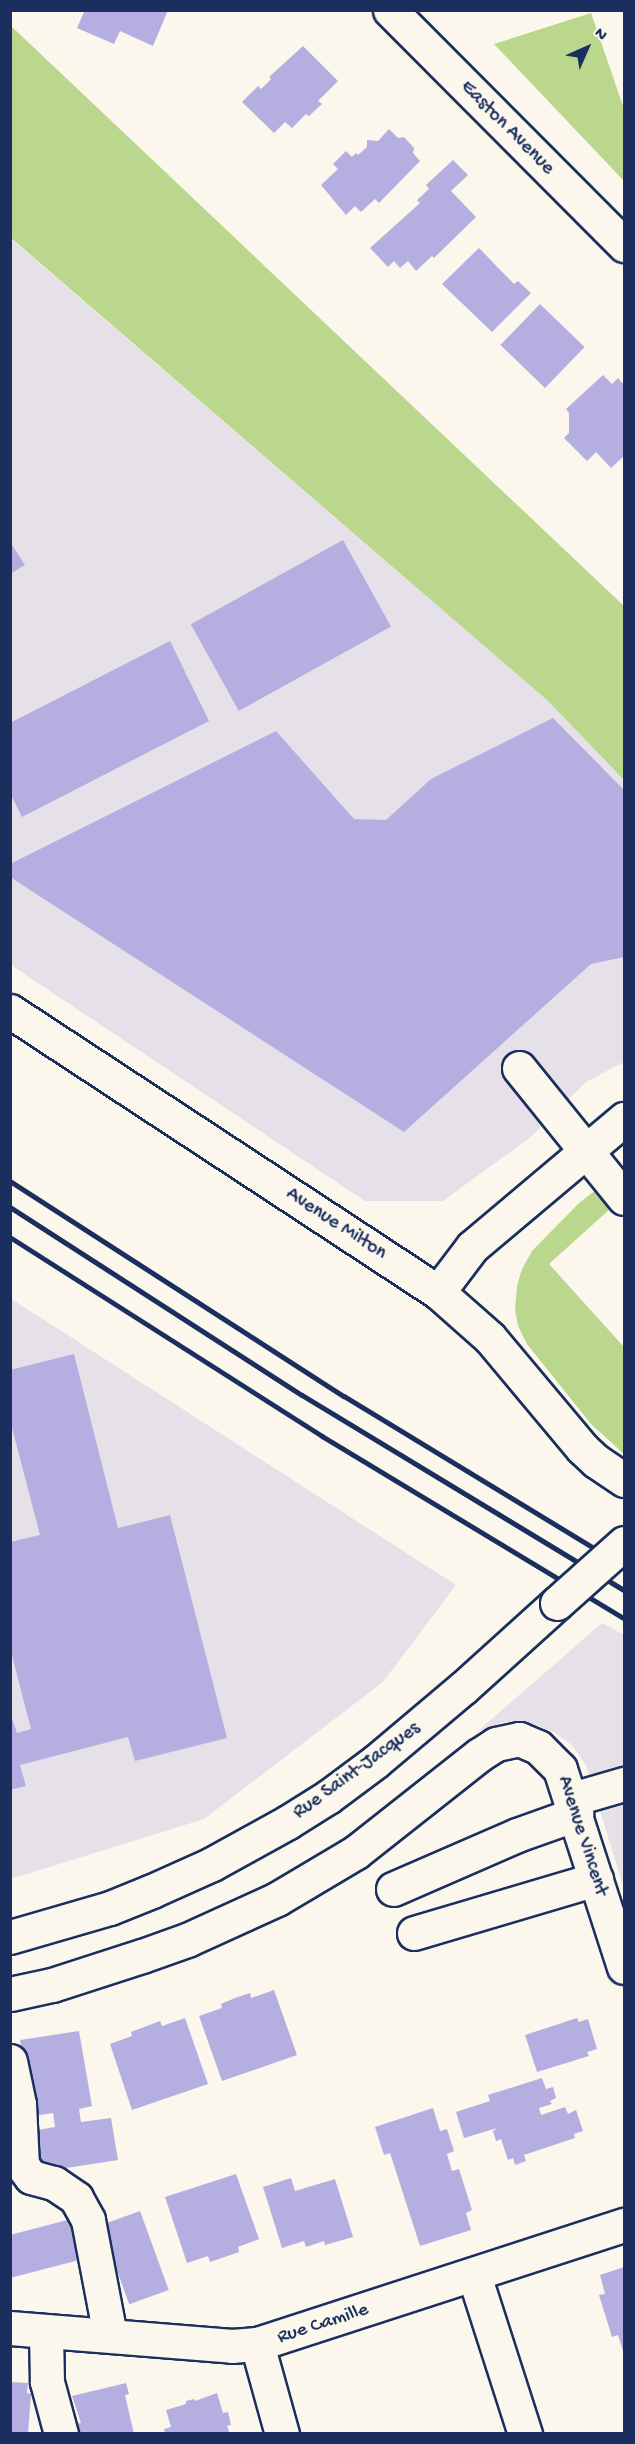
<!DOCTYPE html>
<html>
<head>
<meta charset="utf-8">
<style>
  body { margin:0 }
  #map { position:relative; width:635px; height:2444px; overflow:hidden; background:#fbf7ec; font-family:"Gochi Hand",sans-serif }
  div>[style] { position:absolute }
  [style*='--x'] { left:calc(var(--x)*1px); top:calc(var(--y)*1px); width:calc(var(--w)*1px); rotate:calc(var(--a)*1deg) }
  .built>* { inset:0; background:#e6e1e9 }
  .green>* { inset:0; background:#bbd78e }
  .building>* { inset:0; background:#b5afe1; transform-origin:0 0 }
  .roads { filter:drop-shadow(2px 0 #1b2f5e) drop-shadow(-2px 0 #1b2f5e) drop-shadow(0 2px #1b2f5e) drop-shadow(0 -2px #1b2f5e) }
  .minor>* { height:33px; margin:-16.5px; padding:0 16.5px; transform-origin:16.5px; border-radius:16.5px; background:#fbf7ec }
  .major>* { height:33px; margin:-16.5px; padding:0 16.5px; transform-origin:16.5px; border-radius:16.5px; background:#fbf7ec }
  .rail>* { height:4.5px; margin:-2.25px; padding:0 2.25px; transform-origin:2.25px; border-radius:2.25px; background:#1b2f5e }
  .bridges { filter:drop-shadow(2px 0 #1b2f5e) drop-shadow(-2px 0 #1b2f5e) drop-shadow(0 2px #1b2f5e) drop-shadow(0 -2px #1b2f5e) }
  .major-bridge>* { height:33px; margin:-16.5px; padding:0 16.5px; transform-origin:16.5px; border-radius:16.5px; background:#fbf7ec }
  span { translate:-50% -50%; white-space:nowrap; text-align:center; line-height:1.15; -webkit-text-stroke:4.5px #fbf7ec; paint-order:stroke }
  .street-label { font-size:20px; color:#1b2f5e }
  .frame { position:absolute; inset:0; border:12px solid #1b2f5e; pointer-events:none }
  .north { position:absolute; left:557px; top:18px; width:60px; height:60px; -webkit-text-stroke:4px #fbf7ec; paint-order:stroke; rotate:45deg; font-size:16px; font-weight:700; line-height:24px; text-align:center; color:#1b2f5e }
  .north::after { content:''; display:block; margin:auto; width:21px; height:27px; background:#1b2f5e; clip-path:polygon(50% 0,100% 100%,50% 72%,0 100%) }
</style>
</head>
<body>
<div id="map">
  <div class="built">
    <i style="clip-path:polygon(10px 238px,548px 701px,624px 780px,624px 1062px,586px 1082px,532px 1136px,443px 1201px,365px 1201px,11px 965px)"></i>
    <i style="clip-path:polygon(10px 1298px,456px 1585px,383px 1682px,204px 1819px,11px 1879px)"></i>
    <i style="clip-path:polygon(602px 1623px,624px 1635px,624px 1889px,586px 1765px,572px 1745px,552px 1731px,530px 1723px,504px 1722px,478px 1731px)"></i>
  </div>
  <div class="green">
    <i style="clip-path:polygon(591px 13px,624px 109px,624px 181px,494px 44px)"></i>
    <i style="clip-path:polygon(10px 25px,624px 606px,624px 780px,548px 701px,11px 238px)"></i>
    <i style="clip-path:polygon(596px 1190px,611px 1206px,610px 1209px,549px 1264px,624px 1347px,624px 1454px,591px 1424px,527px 1344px,518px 1326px,515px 1309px,517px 1286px,522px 1269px,532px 1251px,579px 1203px)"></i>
  </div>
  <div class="building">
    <i style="clip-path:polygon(85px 10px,168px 10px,153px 46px,120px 31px,114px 44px,77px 28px)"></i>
    <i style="clip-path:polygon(303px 46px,338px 81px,318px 101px,322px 104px,309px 116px,306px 114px,292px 128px,285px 122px,274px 133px,242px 102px,258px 86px,261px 89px,271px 79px,269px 77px)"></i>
    <i style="clip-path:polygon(389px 129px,398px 138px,404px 137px,414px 148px,413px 153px,420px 161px,379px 203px,375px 199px,361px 212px,355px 206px,346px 215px,321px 185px,338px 169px,333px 164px,346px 151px,352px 157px,356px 153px,358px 155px,367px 147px,367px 140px,378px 141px)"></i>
    <i style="clip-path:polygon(453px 160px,468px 175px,451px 191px,476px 217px,434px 258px,432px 256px,416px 271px,408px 261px,400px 268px,394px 261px,388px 267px,370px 248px,420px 203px,417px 200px,429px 189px,426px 185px)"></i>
    <i style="clip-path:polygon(479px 248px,514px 284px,518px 281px,531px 293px,492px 332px,442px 284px)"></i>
    <i style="left:540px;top:304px;width:62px;height:57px;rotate:44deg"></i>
    <i style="clip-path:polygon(603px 375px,612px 384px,618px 378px,624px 385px,624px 456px,611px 468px,596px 452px,587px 461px,564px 438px,569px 433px,569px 413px,566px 409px)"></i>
    <i style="left:343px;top:540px;width:99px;height:174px;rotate:61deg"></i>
    <i style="clip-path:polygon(10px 542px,25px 565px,10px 574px)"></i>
    <i style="clip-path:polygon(170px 641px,209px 721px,22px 817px,10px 793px,10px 723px)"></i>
    <i style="clip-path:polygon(553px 718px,624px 790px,624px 957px,591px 964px,404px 1132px,10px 877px,10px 864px,276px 731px,354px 819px,386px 820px,431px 779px)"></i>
    <i style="clip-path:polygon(74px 1354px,118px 1528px,170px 1515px,227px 1738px,135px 1761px,128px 1737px,20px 1765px,26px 1786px,10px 1790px,10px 1713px,17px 1733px,31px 1729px,10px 1648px,10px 1542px,40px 1535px,10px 1420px,10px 1370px)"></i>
    <i style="clip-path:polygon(274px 1990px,297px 2055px,222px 2081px,199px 2016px,222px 2008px,221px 2004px,235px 1998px,250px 1993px,251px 1998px)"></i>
    <i style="clip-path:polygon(185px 2018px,208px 2084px,132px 2110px,110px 2044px,132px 2036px,131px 2032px,160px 2021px,162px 2026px)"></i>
    <i style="clip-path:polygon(577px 2018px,579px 2022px,588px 2019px,597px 2049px,587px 2052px,589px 2056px,537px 2072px,525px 2035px)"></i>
    <i style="clip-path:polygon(79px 2031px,92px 2106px,79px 2109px,81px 2122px,111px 2118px,118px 2160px,34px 2173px,26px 2132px,55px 2127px,53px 2113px,33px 2116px,20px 2040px)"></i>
    <i style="clip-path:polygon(542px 2078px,546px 2089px,553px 2087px,556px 2098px,550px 2101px,552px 2104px,539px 2108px,541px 2115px,565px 2107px,568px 2114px,576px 2110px,583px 2131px,574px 2134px,575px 2138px,524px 2155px,526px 2161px,515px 2165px,513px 2158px,508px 2160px,501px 2139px,496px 2141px,493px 2131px,497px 2128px,464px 2138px,456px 2112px,490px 2101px,488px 2095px)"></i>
    <i style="clip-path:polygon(433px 2108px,440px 2131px,447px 2129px,454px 2151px,447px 2154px,452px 2171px,459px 2169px,472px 2210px,466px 2213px,471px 2230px,420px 2246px,390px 2153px,384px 2155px,375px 2127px)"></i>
    <i style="clip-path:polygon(236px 2174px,259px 2239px,238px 2247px,239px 2252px,210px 2262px,208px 2256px,187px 2263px,165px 2197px)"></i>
    <i style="clip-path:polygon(291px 2178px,295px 2191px,335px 2179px,353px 2237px,325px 2245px,324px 2241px,306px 2247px,304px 2241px,282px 2248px,263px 2187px)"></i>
    <i style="left:140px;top:2211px;width:84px;height:42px;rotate:70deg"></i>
    <i style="clip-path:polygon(75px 2218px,87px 2258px,10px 2278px,10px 2235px)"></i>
    <i style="clip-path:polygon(624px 2267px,624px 2354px,618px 2335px,612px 2337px,599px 2295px,605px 2294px,600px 2275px)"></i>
    <i style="clip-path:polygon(10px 2382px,28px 2383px,27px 2393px,31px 2394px,28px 2434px,10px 2434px)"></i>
    <i style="clip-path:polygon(126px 2383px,129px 2394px,125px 2395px,134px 2434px,76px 2434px,74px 2424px,81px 2423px,72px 2396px)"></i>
    <i style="clip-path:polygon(217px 2393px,223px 2413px,228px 2412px,231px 2425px,227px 2426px,230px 2434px,165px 2434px,164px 2429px,171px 2427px,166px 2410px,186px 2404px,186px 2401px,194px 2399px,195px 2401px)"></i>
  </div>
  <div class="roads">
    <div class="minor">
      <i style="--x:390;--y:10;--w:332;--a:45.1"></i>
      <i style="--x:10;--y:1011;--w:512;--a:33.29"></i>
      <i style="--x:438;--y:1292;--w:69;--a:41.5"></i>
      <i style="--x:490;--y:1338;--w:143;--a:50.1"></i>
      <i style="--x:582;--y:1448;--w:19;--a:43"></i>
      <i style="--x:596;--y:1461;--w:34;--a:34"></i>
      <i style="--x:519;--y:1068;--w:167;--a:51.1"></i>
      <i style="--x:572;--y:1799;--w:54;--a:-16.1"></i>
      <i style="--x:393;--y:1889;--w:135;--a:-23.5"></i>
      <i style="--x:517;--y:1835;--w:63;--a:-19.6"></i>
      <i style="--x:414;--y:1933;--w:190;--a:-16.5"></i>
      <i style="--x:10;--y:1994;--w:43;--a:-12.1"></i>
      <i style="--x:52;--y:1985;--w:95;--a:-17.9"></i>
      <i style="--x:142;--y:1956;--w:48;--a:-19.6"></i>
      <i style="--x:187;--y:1940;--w:99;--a:-24.5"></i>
      <i style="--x:277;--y:1899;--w:92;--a:-30.7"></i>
      <i style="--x:356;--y:1852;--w:157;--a:-38.3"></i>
      <i style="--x:479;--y:1755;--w:20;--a:-33"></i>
      <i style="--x:496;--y:1744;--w:24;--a:-12"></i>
      <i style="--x:519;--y:1739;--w:21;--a:23"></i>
      <i style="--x:538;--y:1747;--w:31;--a:45"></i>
      <i style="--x:560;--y:1769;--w:208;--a:72.1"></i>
      <i style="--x:10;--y:2061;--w:44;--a:78.2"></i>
      <i style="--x:19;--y:2104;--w:61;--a:87.2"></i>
      <i style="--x:22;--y:2165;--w:15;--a:53"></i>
      <i style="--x:31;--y:2177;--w:24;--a:15"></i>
      <i style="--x:54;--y:2183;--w:27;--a:34"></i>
      <i style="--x:76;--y:2198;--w:25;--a:61"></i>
      <i style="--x:88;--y:2220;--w:117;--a:79.2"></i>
      <i style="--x:474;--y:2275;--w:167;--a:72.2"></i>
      <i style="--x:10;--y:2328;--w:223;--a:4.6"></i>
      <i style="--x:232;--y:2346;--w:25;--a:-5"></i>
      <i style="--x:257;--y:2344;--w:386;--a:-18"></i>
      <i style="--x:46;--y:2331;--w:51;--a:88.9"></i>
      <i style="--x:47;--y:2382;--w:54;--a:74.9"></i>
      <i style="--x:257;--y:2344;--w:93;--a:74.5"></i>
    </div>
    <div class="major">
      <i style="--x:438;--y:1292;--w:56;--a:-52.9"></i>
      <i style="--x:472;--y:1247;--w:199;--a:-40.1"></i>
      <i style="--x:10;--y:1937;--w:104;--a:-16.2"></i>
      <i style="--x:110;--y:1908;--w:45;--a:-22"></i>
      <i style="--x:152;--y:1891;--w:66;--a:-24.2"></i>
      <i style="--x:212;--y:1864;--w:87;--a:-28.9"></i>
      <i style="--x:288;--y:1822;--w:47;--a:-32"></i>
      <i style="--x:328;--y:1797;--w:59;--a:-36.7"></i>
      <i style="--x:375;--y:1762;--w:115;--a:-40.1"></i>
      <i style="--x:463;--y:1688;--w:127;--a:-42.1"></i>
    </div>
  </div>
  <div class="rail">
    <i style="--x:10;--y:1181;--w:397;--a:32.8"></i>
    <i style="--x:344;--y:1396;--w:328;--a:31.3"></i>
    <i style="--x:10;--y:1207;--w:347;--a:32.8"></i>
    <i style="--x:302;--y:1395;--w:376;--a:31.2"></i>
    <i style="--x:10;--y:1237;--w:370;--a:32.5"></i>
    <i style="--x:322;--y:1436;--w:353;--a:31.1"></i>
  </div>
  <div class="bridges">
    <div class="major-bridge">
      <i style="--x:557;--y:1603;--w:90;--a:-41.8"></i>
    </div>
  </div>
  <div class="street-label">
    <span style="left:507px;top:128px;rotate:45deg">Easton Avenue</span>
    <span style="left:336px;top:1224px;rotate:33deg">Avenue Milton</span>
    <span style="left:357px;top:1771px;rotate:-36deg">Rue Saint-Jacques</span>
    <span style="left:582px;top:1836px;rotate:72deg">Avenue Vincent</span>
    <span style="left:323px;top:2324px;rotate:-18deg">Rue Camille</span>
  </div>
  <div class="frame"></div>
  <div class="north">N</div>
</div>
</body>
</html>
